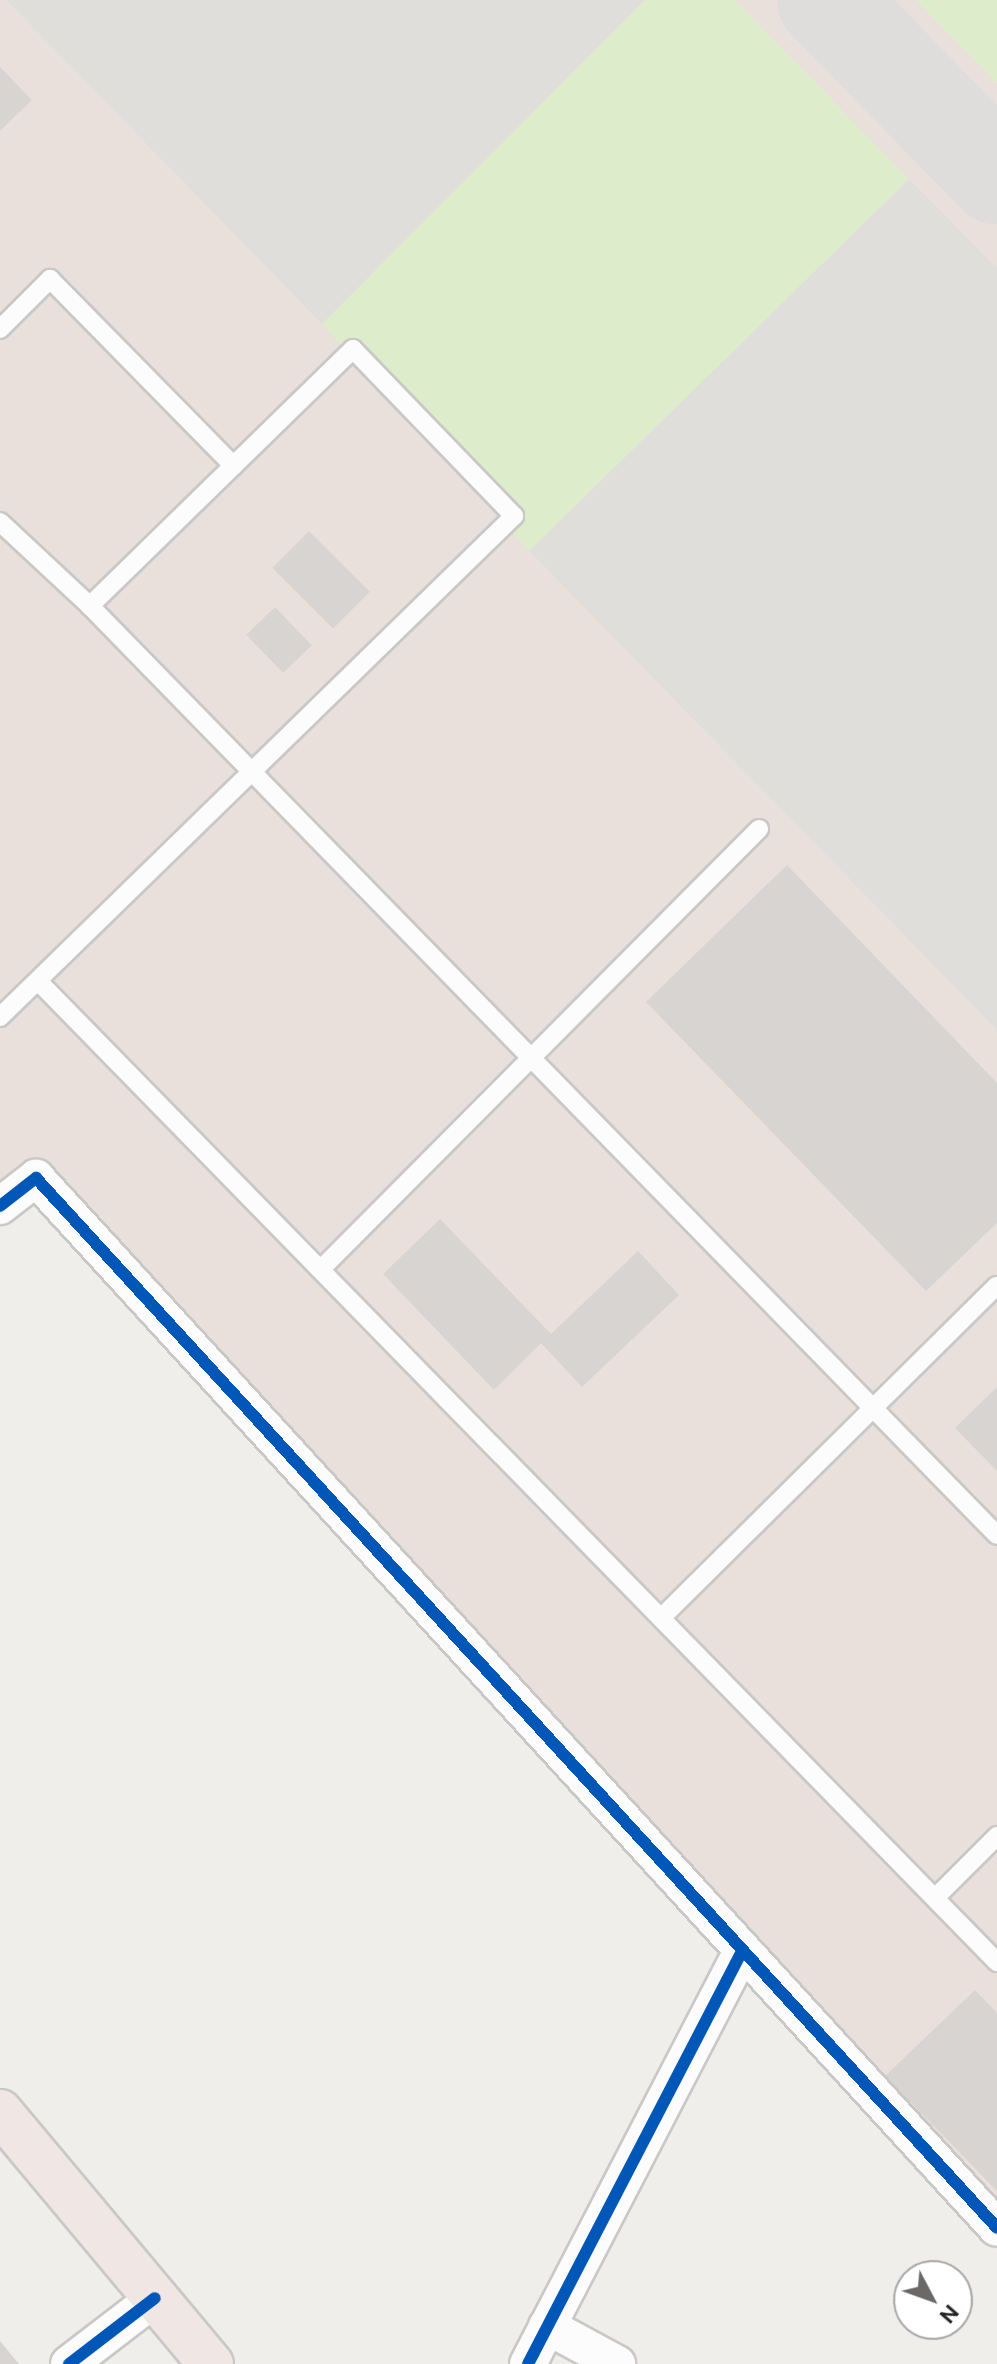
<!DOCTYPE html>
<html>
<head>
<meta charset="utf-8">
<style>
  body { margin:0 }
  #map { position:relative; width:997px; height:2364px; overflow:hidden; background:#f0eeeb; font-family:Ubuntu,sans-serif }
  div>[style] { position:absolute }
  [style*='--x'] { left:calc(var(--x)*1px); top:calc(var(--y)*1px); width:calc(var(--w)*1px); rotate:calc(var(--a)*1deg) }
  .military>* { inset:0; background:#eae0db }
  .airport>* { inset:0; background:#e0deda }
  .grass>* { inset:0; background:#ddeccb }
  .taxiway>* { height:98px; margin:-49px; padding:0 49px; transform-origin:49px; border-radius:49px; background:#dedddc }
  .building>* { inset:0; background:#d7d4d2; transform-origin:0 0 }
  .roads { filter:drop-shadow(2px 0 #c9c8c7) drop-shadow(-2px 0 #c9c8c7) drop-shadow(0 2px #c9c8c7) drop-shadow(0 -2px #c9c8c7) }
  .service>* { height:18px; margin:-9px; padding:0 9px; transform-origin:9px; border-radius:9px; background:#fdfcfc }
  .minor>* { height:36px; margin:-18px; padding:0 18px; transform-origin:18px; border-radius:18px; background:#fdfcfc }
  .trunk>* { height:44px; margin:-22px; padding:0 22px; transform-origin:22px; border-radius:22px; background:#f0e6e4 }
  .cycleway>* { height:12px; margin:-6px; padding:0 6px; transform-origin:6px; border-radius:6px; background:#0057b8 }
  span { translate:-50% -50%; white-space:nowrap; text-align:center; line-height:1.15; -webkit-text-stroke:7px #fff; paint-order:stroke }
  .north { position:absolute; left:893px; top:2260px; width:80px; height:80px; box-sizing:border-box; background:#fff; border:2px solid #a7a7a7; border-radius:50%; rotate:131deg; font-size:22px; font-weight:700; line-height:32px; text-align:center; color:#222 }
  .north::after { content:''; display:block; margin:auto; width:28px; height:36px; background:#6a6968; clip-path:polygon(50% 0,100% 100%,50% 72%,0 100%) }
</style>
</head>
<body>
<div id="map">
  <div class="military">
    <i style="clip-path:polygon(0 0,997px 0,997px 2209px,40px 1161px,0 1190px)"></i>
  </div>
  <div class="airport">
    <i style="clip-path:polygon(6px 0,645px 0,322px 324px)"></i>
    <i style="clip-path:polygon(909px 179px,997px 268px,997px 1030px,529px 551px)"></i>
  </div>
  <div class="grass">
    <i style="clip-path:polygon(645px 0,735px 0,909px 179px,529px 551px,322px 324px)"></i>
    <i style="clip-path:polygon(916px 0,997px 0,997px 83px)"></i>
  </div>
  <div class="taxiway">
    <i style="--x:826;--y:0;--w:245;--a:45.7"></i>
  </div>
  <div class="building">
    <i style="clip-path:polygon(0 67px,32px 100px,0 131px)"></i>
    <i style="left:309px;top:531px;width:86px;height:52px;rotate:45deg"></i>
    <i style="left:275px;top:607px;width:53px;height:40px;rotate:46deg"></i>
    <i style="clip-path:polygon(787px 865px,997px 1083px,997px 1223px,926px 1291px,646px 1002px)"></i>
    <i style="clip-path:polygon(440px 1219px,551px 1334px,638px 1251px,679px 1295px,582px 1387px,541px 1343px,494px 1390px,383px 1274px)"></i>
    <i style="clip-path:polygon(997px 1387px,997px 1471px,955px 1428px)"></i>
    <i style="clip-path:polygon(975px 1990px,997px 2013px,997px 2191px,885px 2076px)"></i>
    <i style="clip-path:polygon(0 2341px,19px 2364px,0 2364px)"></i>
  </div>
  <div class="roads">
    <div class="service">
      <i style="--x:0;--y:329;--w:71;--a:-45"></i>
      <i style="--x:50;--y:279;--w:262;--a:45.5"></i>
      <i style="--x:0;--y:522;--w:123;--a:43"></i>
      <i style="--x:90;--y:606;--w:1298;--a:45.69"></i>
      <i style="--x:38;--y:981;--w:1372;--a:45.65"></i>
      <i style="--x:0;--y:1017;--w:718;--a:-44.27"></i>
      <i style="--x:514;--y:516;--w:232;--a:-134"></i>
      <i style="--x:353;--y:349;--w:368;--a:135.7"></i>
      <i style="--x:321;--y:1269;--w:621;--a:-45.13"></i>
      <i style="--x:662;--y:1617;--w:471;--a:-44.7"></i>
      <i style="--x:935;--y:1898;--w:88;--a:-45"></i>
    </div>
    <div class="minor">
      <i style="--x:0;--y:1206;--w:46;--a:-37.9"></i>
      <i style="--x:36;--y:1178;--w:1423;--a:47.53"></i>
      <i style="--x:547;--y:2326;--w:80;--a:28.5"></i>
      <i style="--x:69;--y:2364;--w:108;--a:-37.5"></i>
      <i style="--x:528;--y:2364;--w:466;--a:-62.6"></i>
    </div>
    <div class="trunk">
      <i style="--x:0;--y:2112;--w:329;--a:50.1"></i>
    </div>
  </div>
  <div class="cycleway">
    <i style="--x:0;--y:1206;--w:46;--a:-37.9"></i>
    <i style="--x:36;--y:1178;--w:1423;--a:47.53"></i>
    <i style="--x:69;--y:2364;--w:108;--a:-37.5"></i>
    <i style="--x:528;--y:2364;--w:466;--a:-62.6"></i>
  </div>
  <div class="north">N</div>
</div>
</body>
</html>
